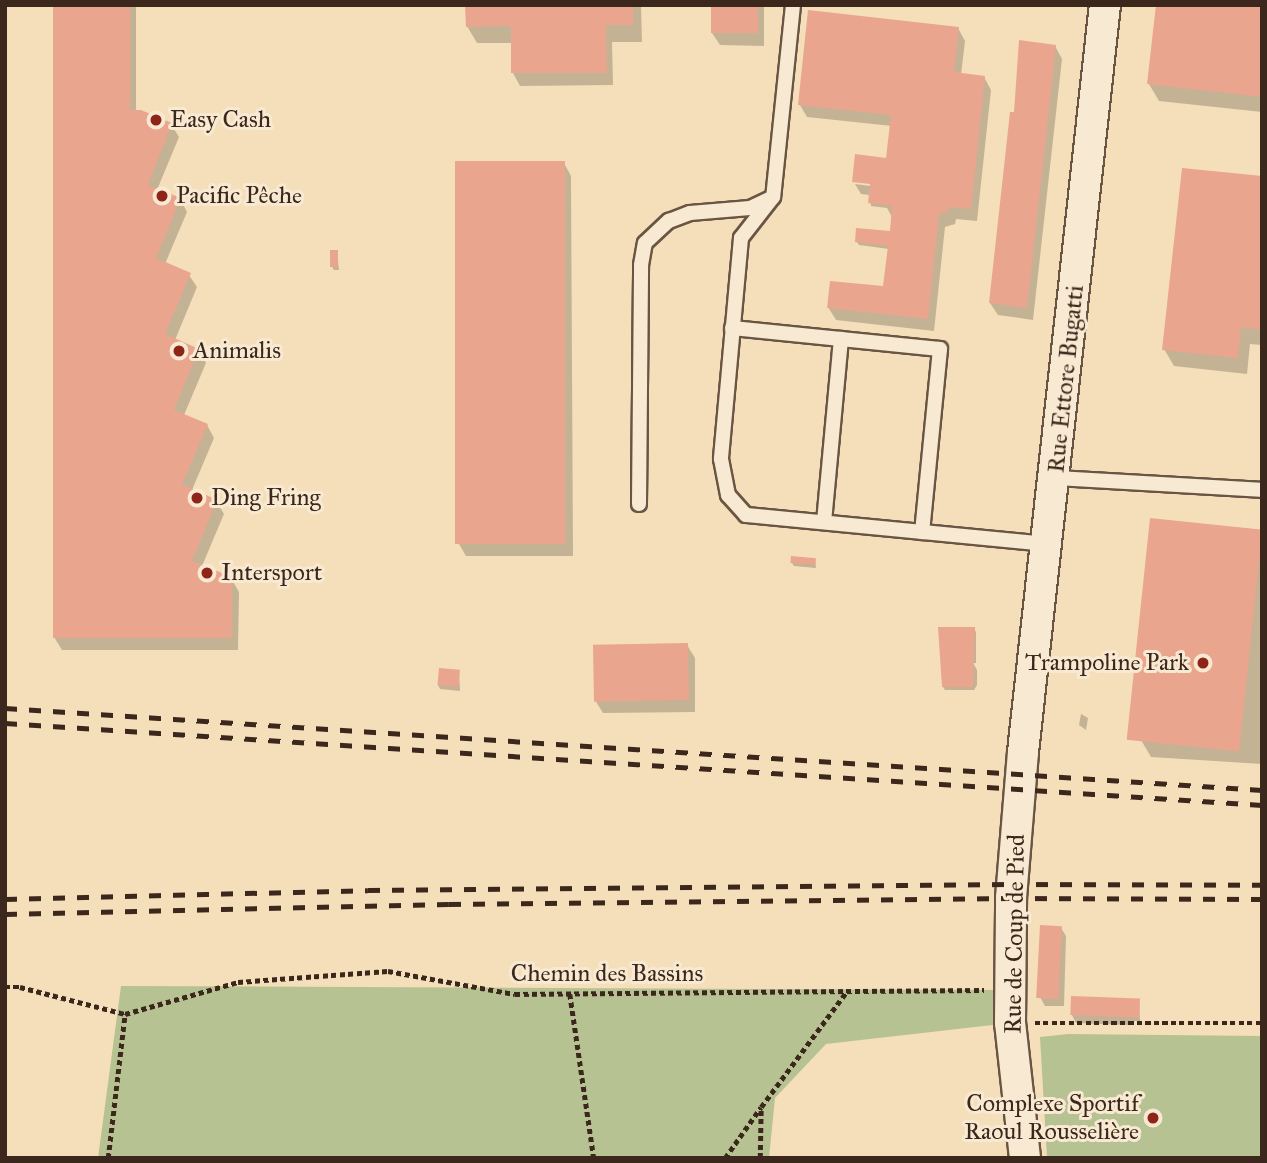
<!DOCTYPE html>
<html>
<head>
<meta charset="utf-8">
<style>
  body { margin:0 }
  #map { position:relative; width:1267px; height:1163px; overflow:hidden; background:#f4dfba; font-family:"IM FELL Great Primer",serif }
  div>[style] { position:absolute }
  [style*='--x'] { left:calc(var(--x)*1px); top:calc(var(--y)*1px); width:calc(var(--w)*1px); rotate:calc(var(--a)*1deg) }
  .green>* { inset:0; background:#b7c293 }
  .shadow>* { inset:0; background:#0003 }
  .building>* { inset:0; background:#eaa58f; transform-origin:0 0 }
  .path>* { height:4.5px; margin-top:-2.25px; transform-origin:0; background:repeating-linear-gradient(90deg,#3c271c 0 5px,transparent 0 8.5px) }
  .roads { filter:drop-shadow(2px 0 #6a5544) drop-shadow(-2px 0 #6a5544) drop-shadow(0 2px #6a5544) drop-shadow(0 -2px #6a5544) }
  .service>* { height:14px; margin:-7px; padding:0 7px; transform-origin:7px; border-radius:7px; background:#f8ead2 }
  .minor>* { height:30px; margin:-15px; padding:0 15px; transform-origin:15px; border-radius:15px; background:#f8ead2 }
  .rail>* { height:5px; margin-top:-2.5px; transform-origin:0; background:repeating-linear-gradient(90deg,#3c271c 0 12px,transparent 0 24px) }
  .dots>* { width:19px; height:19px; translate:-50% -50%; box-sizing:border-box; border:4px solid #f8ead2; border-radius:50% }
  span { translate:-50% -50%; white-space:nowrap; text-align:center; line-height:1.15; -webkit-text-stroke:6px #f8ead2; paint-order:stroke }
  .poi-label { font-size:24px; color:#3c271c }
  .left { translate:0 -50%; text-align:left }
  .right { translate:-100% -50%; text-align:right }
  .street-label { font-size:24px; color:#3c271c }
  .frame { position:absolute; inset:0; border:7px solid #3c271c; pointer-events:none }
</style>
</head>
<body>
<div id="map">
  <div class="green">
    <i style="clip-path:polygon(121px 986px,1009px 990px,1010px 1023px,826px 1044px,775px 1098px,769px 1158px,98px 1158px)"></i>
    <i style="clip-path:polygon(1068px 1034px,1262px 1036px,1262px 1158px,1047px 1158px,1040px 1037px)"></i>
  </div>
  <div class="shadow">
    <i style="clip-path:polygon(55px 5px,136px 5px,136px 111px,171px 124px,179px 137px,157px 190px,180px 199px,187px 212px,165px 264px,189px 275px,197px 287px,175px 340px,198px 350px,206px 363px,184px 415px,207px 425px,214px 438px,192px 490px,216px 501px,224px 514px,202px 566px,231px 578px,239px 592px,238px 650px,62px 650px,54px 637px)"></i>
    <i style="clip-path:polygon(467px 5px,641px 5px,642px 42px,612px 42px,613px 85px,520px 86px,513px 73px,513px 43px,477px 43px,467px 26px)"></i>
    <i style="clip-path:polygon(713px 5px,764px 5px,764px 46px,720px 45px,712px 33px)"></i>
    <i style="clip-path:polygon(1262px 5px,1262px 112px,1159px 101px,1149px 84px)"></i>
    <i style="clip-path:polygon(958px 28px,965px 41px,961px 75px,984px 77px,991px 90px,977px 221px,956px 219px,955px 224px,945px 227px,934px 331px,836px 320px,828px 307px,885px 288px,889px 249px,859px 245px,857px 242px,891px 233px,892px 217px,887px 208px,871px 206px,870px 195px,861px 194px,855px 184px,871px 186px,888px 160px,892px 126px,807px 117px,800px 105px)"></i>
    <i style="clip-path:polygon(1055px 46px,1062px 59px,1033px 320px,998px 315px,990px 303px)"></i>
    <i style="clip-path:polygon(564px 163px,571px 176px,573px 556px,466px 556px,459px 544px)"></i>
    <i style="clip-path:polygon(1262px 178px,1262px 345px,1250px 344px,1247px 374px,1174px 366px,1164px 349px)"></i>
    <i style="clip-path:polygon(337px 251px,339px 270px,334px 270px,332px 267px)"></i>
    <i style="clip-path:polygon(1152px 519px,1262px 530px,1262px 764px,1151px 757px,1141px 740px)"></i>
    <i style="clip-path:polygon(815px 560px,816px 568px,794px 566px,792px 563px)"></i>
    <i style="clip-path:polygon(940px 629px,974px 629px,976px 632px,976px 663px,973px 663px,977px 670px,977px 685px,974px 690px,945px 690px,943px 687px)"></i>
    <i style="clip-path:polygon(687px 645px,695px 658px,695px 712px,603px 713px,595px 700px)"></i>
    <i style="clip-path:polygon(459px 672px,460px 691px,440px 689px,438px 685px)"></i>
    <i style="clip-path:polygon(1081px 714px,1088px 718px,1086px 730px,1079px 725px)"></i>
    <i style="clip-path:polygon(1061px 928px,1066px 936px,1064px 1006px,1045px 1006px,1040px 997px)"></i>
    <i style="clip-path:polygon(1139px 1000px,1140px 1021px,1129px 1021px,1129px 1025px,1076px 1023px,1072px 1015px)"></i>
  </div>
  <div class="building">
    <i style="clip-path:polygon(53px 5px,130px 5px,130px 110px,141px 110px,172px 123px,148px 185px,181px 198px,156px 258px,191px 273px,165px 334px,199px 349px,174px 410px,208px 424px,182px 484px,217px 500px,192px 561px,232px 577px,232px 638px,53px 638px)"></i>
    <i style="clip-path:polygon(465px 5px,633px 5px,633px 25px,606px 25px,607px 73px,511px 73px,511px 26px,466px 27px)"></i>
    <i style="left:711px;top:5px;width:47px;height:28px"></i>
    <i style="clip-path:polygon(1156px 5px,1262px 5px,1261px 97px,1147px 84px)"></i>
    <i style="clip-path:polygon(808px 10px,959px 27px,954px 72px,985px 76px,971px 209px,949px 207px,949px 211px,939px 214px,928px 319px,827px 308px,830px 281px,883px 286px,888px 246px,855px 242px,856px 228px,890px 231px,892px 206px,868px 203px,870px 184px,852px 182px,855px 154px,886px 158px,891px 115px,798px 105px)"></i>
    <i style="clip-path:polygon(1019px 40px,1056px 45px,1027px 308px,989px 303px,1010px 112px,1014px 112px)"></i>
    <i style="left:565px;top:161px;width:383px;height:110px;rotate:90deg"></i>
    <i style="clip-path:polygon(1182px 168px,1262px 176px,1262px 330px,1241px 327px,1238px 358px,1162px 350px)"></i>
    <i style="left:330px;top:250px;width:8px;height:17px"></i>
    <i style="left:1150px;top:518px;width:113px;height:223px;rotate:6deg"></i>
    <i style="left:791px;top:556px;width:25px;height:7px;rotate:5deg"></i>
    <i style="clip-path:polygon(938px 627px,975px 627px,973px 687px,942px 687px)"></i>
    <i style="left:688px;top:643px;width:57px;height:95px;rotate:89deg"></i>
    <i style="left:439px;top:668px;width:21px;height:17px;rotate:5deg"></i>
    <i style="left:1040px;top:925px;width:22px;height:73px;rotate:3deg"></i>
    <i style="left:1071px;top:996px;width:69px;height:19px;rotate:2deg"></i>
  </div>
  <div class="path">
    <i style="--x:5;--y:987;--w:15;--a:0"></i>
    <i style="--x:20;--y:987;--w:108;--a:14.4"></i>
    <i style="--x:125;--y:1014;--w:117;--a:-15.8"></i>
    <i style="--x:238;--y:982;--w:150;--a:-4.2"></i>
    <i style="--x:388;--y:971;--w:129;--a:10.3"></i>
    <i style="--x:515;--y:994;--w:469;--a:-0.5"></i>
    <i style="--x:570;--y:994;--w:166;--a:81.7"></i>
    <i style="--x:1035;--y:1023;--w:227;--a:0"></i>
    <i style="--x:108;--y:1158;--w:145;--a:-83.3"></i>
    <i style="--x:725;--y:1158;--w:62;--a:-54.8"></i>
    <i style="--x:760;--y:1158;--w:51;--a:-88.9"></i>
    <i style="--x:761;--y:1107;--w:144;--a:-53.4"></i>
  </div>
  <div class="roads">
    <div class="service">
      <i style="--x:793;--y:5;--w:193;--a:95.9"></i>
      <i style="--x:773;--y:197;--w:52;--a:128"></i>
      <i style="--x:741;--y:238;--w:222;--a:95.2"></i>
      <i style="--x:721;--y:459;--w:37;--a:79"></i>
      <i style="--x:728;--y:495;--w:27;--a:48"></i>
      <i style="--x:746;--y:515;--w:303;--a:5.5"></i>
      <i style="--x:732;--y:328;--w:209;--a:5.8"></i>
      <i style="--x:940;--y:349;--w:184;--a:95.6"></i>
      <i style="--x:1055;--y:478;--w:207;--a:3.3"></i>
      <i style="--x:639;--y:504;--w:239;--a:-89.5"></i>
      <i style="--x:641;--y:265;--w:22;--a:-80"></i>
      <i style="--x:645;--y:243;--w:33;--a:-43"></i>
      <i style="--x:669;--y:221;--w:22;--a:-21"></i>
      <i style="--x:690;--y:213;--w:60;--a:-4.8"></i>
      <i style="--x:750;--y:208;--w:21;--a:-25"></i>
      <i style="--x:824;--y:522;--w:184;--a:-84.7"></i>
    </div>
    <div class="minor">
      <i style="--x:1025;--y:1158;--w:136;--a:-96.3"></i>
      <i style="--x:1010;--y:1023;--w:125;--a:-89.5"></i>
      <i style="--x:1011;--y:898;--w:146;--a:-85.3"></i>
      <i style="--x:1023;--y:752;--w:751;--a:-83.74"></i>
    </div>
  </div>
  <div class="rail">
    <i style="--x:5;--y:708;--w:1260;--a:3.73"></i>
    <i style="--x:5;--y:723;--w:1260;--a:3.73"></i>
    <i style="--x:5;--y:899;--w:363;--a:-1.4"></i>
    <i style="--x:368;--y:890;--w:644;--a:-0.53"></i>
    <i style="--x:1012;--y:884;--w:250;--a:0.2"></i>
    <i style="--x:5;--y:914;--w:444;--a:-1.3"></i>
    <i style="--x:449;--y:904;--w:562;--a:-0.61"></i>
    <i style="--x:1011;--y:898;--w:251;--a:0.2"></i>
  </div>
  <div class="dots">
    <i style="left:156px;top:120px;background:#8f2418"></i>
    <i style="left:162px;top:196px;background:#8f2418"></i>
    <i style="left:179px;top:351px;background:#8f2418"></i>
    <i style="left:197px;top:498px;background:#8f2418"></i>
    <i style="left:207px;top:573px;background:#8f2418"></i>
    <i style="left:1203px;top:663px;background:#8f2418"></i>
    <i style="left:1153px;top:1118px;background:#8f2418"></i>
  </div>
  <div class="poi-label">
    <span class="left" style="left:170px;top:120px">Easy Cash</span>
    <span class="left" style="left:176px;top:196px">Pacific Pêche</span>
    <span class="left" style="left:193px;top:351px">Animalis</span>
    <span class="left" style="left:211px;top:498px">Ding Fring</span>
    <span class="left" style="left:221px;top:573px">Intersport</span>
    <span class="right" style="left:1189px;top:663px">Trampoline Park</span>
    <span class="right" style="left:1139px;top:1118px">Complexe Sportif<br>Raoul Rousselière</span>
  </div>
  <div class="street-label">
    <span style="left:1066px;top:379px;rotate:-84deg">Rue Ettore Bugatti</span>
    <span style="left:1015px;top:934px;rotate:-89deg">Rue de Coup de Pied</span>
    <span style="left:607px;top:974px">Chemin des Bassins</span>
  </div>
  <div class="frame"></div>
</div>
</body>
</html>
